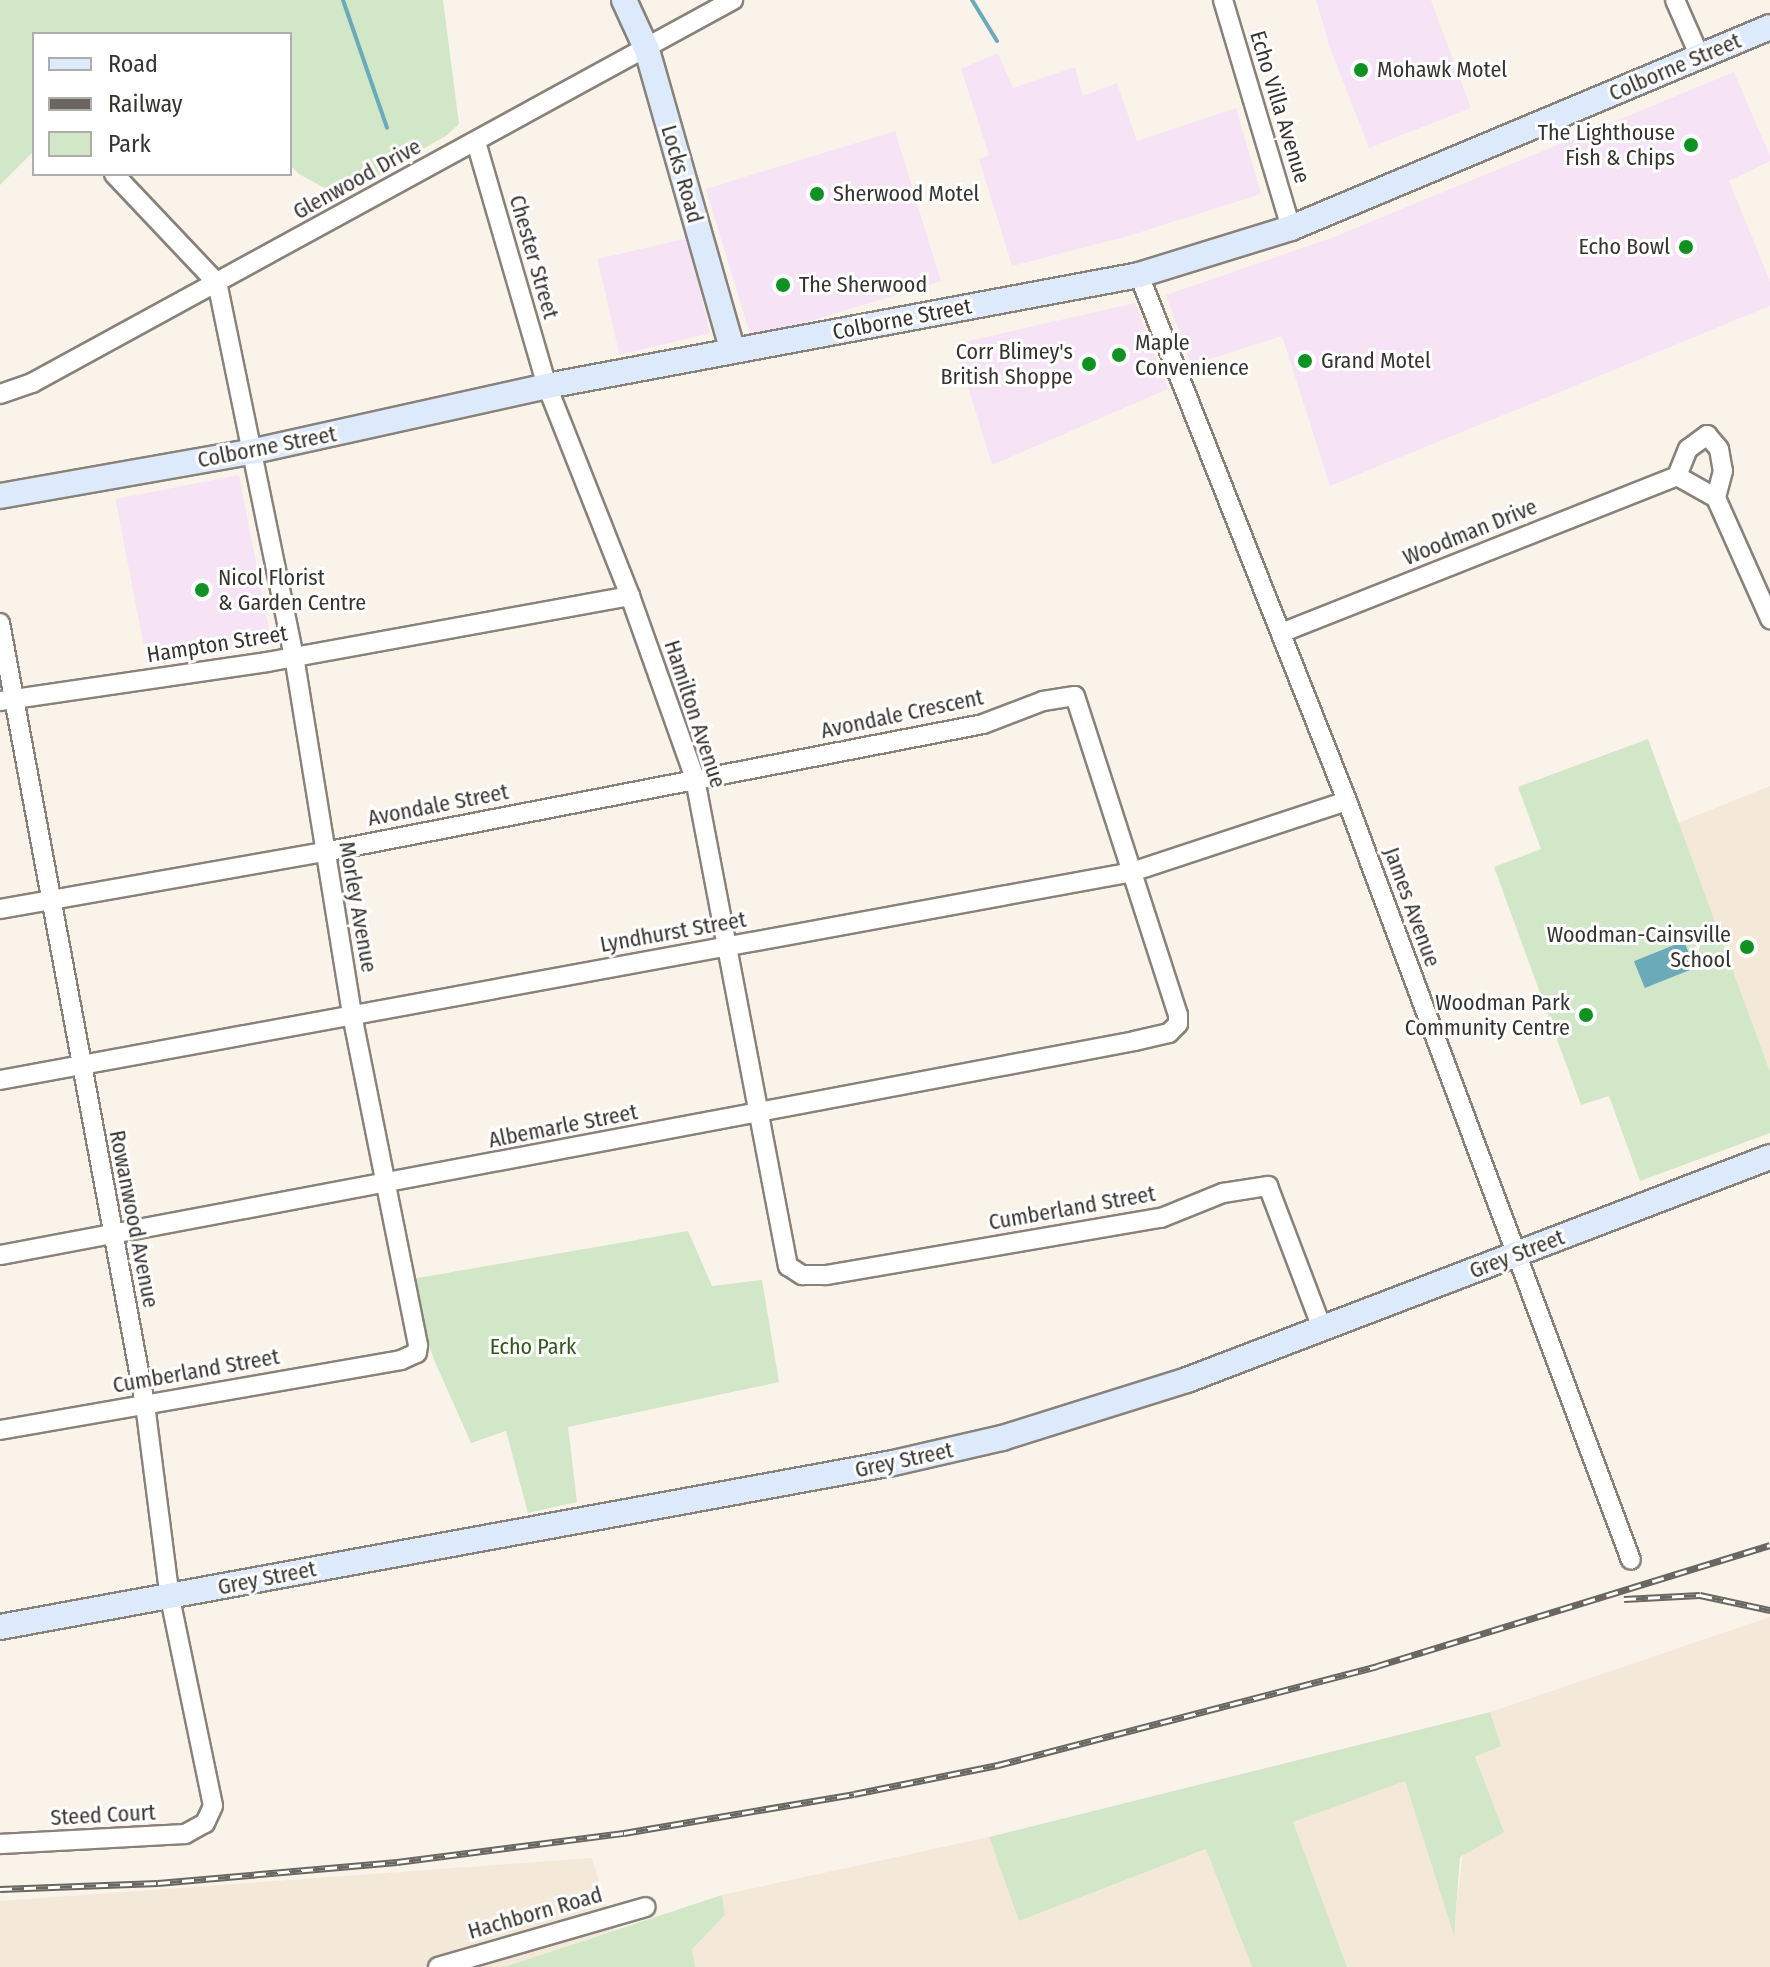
<!DOCTYPE html>
<html>
<head>
<meta charset="utf-8">
<style>
  body { margin:0 }
  #map { position:relative; width:1770px; height:1967px; overflow:hidden; background:#faf3ea; font-family:"Fira Sans Condensed",sans-serif }
  div>[style] { position:absolute }
  [style*='--x'] { left:calc(var(--x)*1px); top:calc(var(--y)*1px); width:calc(var(--w)*1px); rotate:calc(var(--a)*1deg) }
  .commercial>* { inset:0; background:#f6e4f6; transform-origin:0 0 }
  .built>* { inset:0; background:#f4e8d9 }
  .green>* { inset:0; background:#d2e7c8 }
  .water>* { inset:0; background:#6babb9; transform-origin:0 0 }
  .stream>* { height:4px; margin:-2px; padding:0 2px; transform-origin:2px; border-radius:2px; background:#6babb9 }
  .roads { filter:drop-shadow(2px 0 #88827a) drop-shadow(-2px 0 #88827a) drop-shadow(0 2px #88827a) drop-shadow(0 -2px #88827a) }
  .street>* { height:18px; margin:-9px; padding:0 9px; transform-origin:9px; border-radius:9px; background:#fff }
  .secondary>* { height:24px; margin:-12px; padding:0 12px; transform-origin:12px; border-radius:12px; background:#ddeafb }
  .rail>* { height:7px; margin-top:-3.5px; transform-origin:0; background:repeating-linear-gradient(90deg,#fff 0 12px,#6a6761 0 24px); box-sizing:border-box; border-block:2px solid #6a6761 }
  .dots>* { width:22px; height:22px; translate:-50% -50%; box-sizing:border-box; border:4px solid #fff; border-radius:50% }
  span { translate:-50% -50%; white-space:nowrap; text-align:center; line-height:1.15; -webkit-text-stroke:6px #fff; paint-order:stroke }
  .street-label { font-size:22px; color:#363430 }
  .poi-label { font-size:22px; color:#363430 }
  .left { translate:0 -50%; text-align:left }
  .right { translate:-100% -50%; text-align:right }
  .park-label { font-size:22px; color:#31571a }
  .legend { position:absolute; left:32px; top:32px; width:260px; height:144px; box-sizing:border-box; background:#fff; border:2px solid #afaeac; margin:0; padding:10px 14px; list-style:none; font-size:24px; color:#363430 }
  .legend li { display:flex; align-items:center; gap:16px; height:40px }
  .legend b { width:40px; border:2px solid #afaeac }
</style>
</head>
<body>
<div id="map">
  <div class="commercial">
    <i style="clip-path:polygon(1316px 0,1431px 0,1471px 108px,1369px 148px,1330px 48px)"></i>
    <i style="clip-path:polygon(998px 53px,1013px 88px,1075px 67px,1083px 96px,1117px 83px,1137px 141px,1236px 108px,1261px 194px,1125px 237px,1012px 266px,979px 159px,989px 155px,961px 69px)"></i>
    <i style="clip-path:polygon(1734px 72px,1770px 156px,1770px 161px,1729px 181px,1770px 281px,1770px 306px,1330px 486px,1282px 336px,1191px 365px,1166px 295px,1334px 237px)"></i>
    <i style="left:895px;top:131px;width:157px;height:198px;rotate:73deg"></i>
    <i style="left:688px;top:238px;width:98px;height:93px;rotate:77deg"></i>
    <i style="clip-path:polygon(1135px 303px,1168px 389px,992px 465px,955px 344px)"></i>
    <i style="left:239px;top:475px;width:170px;height:126px;rotate:79deg"></i>
  </div>
  <div class="built">
    <i style="clip-path:polygon(1770px 786px,1770px 1072px,1678px 823px)"></i>
    <i style="clip-path:polygon(1770px 1617px,1770px 1967px,1347px 1967px,1292px 1822px,1405px 1781px,1453px 1933px,1475px 1757px,1500px 1746px,1490px 1712px)"></i>
    <i style="clip-path:polygon(989px 1837px,1019px 1921px,1207px 1849px,1252px 1967px,695px 1967px,691px 1949px,725px 1915px,722px 1895px)"></i>
    <i style="clip-path:polygon(592px 1858px,614px 1930px,504px 1967px,0 1967px,0 1901px)"></i>
  </div>
  <div class="green">
    <i style="clip-path:polygon(0 0,443px 0,459px 124px,447px 135px,341px 197px,299px 174px,290px 165px,290px 34px,34px 34px,34px 151px,0 185px)"></i>
    <i style="clip-path:polygon(1648px 739px,1770px 1072px,1770px 1133px,1640px 1181px,1609px 1096px,1581px 1105px,1494px 867px,1541px 849px,1518px 787px)"></i>
    <i style="clip-path:polygon(688px 1231px,712px 1286px,762px 1280px,779px 1382px,568px 1427px,577px 1502px,528px 1513px,506px 1431px,471px 1443px,435px 1362px,406px 1280px)"></i>
    <i style="clip-path:polygon(1490px 1712px,1501px 1746px,1475px 1757px,1504px 1832px,1460px 1857px,1454px 1936px,1405px 1781px,1293px 1822px,1347px 1967px,1252px 1967px,1206px 1849px,1019px 1921px,989px 1837px)"></i>
    <i style="clip-path:polygon(722px 1895px,725px 1915px,692px 1949px,695px 1967px,504px 1967px)"></i>
  </div>
  <div class="water">
    <i style="left:1684px;top:941px;width:29px;height:54px;rotate:68deg"></i>
  </div>
  <div class="stream">
    <i style="--x:343;--y:0;--w:135;--a:71"></i>
    <i style="--x:972;--y:0;--w:48;--a:58.6"></i>
  </div>
  <div class="roads">
    <div class="street">
      <i style="--x:1223;--y:0;--w:238;--a:73.4"></i>
      <i style="--x:1675;--y:0;--w:62;--a:66.3"></i>
      <i style="--x:476;--y:142;--w:254;--a:73.8"></i>
      <i style="--x:547;--y:386;--w:226;--a:68.4"></i>
      <i style="--x:630;--y:596;--w:194;--a:70.4"></i>
      <i style="--x:695;--y:779;--w:496;--a:79.2"></i>
      <i style="--x:788;--y:1266;--w:17;--a:33"></i>
      <i style="--x:802;--y:1275;--w:24;--a:0"></i>
      <i style="--x:826;--y:1275;--w:340;--a:-9.7"></i>
      <i style="--x:1161;--y:1218;--w:67;--a:-22"></i>
      <i style="--x:1223;--y:1193;--w:46;--a:-8.8"></i>
      <i style="--x:1268;--y:1186;--w:152;--a:69.2"></i>
      <i style="--x:1139;--y:275;--w:566;--a:68.42"></i>
      <i style="--x:1347;--y:801;--w:810;--a:69.49"></i>
      <i style="--x:0;--y:394;--w:34;--a:-19"></i>
      <i style="--x:32;--y:383;--w:799;--a:-28.65"></i>
      <i style="--x:1716;--y:498;--w:133;--a:65.9"></i>
      <i style="--x:0;--y:623;--w:794;--a:79.48"></i>
      <i style="--x:145;--y:1404;--w:196;--a:82.7"></i>
      <i style="--x:170;--y:1598;--w:212;--a:78.3"></i>
      <i style="--x:213;--y:1806;--w:19;--a:115"></i>
      <i style="--x:205;--y:1823;--w:23;--a:151"></i>
      <i style="--x:185;--y:1834;--w:185;--a:176.9"></i>
      <i style="--x:1281;--y:633;--w:426;--a:-21.6"></i>
      <i style="--x:1677;--y:476;--w:29;--a:-68"></i>
      <i style="--x:1688;--y:449;--w:24;--a:-36"></i>
      <i style="--x:1707;--y:435;--w:18;--a:49"></i>
      <i style="--x:1719;--y:449;--w:22;--a:80"></i>
      <i style="--x:1723;--y:471;--w:28;--a:105"></i>
      <i style="--x:1716;--y:498;--w:45;--a:-150.6"></i>
      <i style="--x:0;--y:701;--w:270;--a:-8.3"></i>
      <i style="--x:267;--y:662;--w:369;--a:-10.3"></i>
      <i style="--x:0;--y:909;--w:329;--a:-10"></i>
      <i style="--x:324;--y:852;--w:671;--a:-10.99"></i>
      <i style="--x:983;--y:724;--w:64;--a:-21"></i>
      <i style="--x:1043;--y:701;--w:32;--a:-9"></i>
      <i style="--x:1075;--y:696;--w:335;--a:72.1"></i>
      <i style="--x:1178;--y:1015;--w:9;--a:90"></i>
      <i style="--x:1178;--y:1024;--w:13;--a:135"></i>
      <i style="--x:1169;--y:1033;--w:35;--a:167"></i>
      <i style="--x:1135;--y:1041;--w:1155;--a:169.32"></i>
      <i style="--x:0;--y:1080;--w:1151;--a:-10.41"></i>
      <i style="--x:1132;--y:872;--w:226;--a:-18.3"></i>
      <i style="--x:0;--y:1430;--w:407;--a:-9.9"></i>
      <i style="--x:401;--y:1360;--w:17;--a:-24"></i>
      <i style="--x:417;--y:1353;--w:8;--a:-83"></i>
      <i style="--x:418;--y:1345;--w:338;--a:-101.3"></i>
      <i style="--x:352;--y:1014;--w:362;--a:-99.2"></i>
      <i style="--x:294;--y:657;--w:382;--a:-101.6"></i>
      <i style="--x:217;--y:283;--w:150;--a:-133.4"></i>
      <i style="--x:438;--y:1967;--w:216;--a:-16.1"></i>
    </div>
    <div class="secondary">
      <i style="--x:624;--y:0;--w:55;--a:65.3"></i>
      <i style="--x:647;--y:50;--w:313;--a:74.1"></i>
      <i style="--x:0;--y:496;--w:258;--a:-10"></i>
      <i style="--x:254;--y:451;--w:300;--a:-12.5"></i>
      <i style="--x:547;--y:386;--w:602;--a:-10.62"></i>
      <i style="--x:1139;--y:275;--w:159;--a:-17.2"></i>
      <i style="--x:1291;--y:228;--w:519;--a:-22.76"></i>
      <i style="--x:0;--y:1627;--w:908;--a:-10.41"></i>
      <i style="--x:893;--y:1463;--w:112;--a:-12.9"></i>
      <i style="--x:1002;--y:1438;--w:194;--a:-17.4"></i>
      <i style="--x:1187;--y:1380;--w:624;--a:-20.93"></i>
    </div>
  </div>
  <div class="rail">
    <i style="--x:1624;--y:1599;--w:76;--a:-3"></i>
    <i style="--x:1700;--y:1595;--w:72;--a:12.1"></i>
    <i style="--x:0;--y:1889;--w:158;--a:-2.2"></i>
    <i style="--x:158;--y:1883;--w:240;--a:-5"></i>
    <i style="--x:397;--y:1862;--w:229;--a:-7.3"></i>
    <i style="--x:624;--y:1833;--w:233;--a:-9.6"></i>
    <i style="--x:854;--y:1794;--w:147;--a:-11.4"></i>
    <i style="--x:998;--y:1765;--w:392;--a:-14.6"></i>
    <i style="--x:1377;--y:1666;--w:411;--a:-17.1"></i>
  </div>
  <div class="dots">
    <i style="left:1361px;top:70px;background:#0f9223"></i>
    <i style="left:1691px;top:145px;background:#0f9223"></i>
    <i style="left:817px;top:194px;background:#0f9223"></i>
    <i style="left:1686px;top:247px;background:#0f9223"></i>
    <i style="left:783px;top:285px;background:#0f9223"></i>
    <i style="left:1119px;top:355px;background:#0f9223"></i>
    <i style="left:1305px;top:361px;background:#0f9223"></i>
    <i style="left:1089px;top:364px;background:#0f9223"></i>
    <i style="left:202px;top:590px;background:#0f9223"></i>
    <i style="left:1747px;top:947px;background:#0f9223"></i>
    <i style="left:1586px;top:1015px;background:#0f9223"></i>
  </div>
  <div class="street-label">
    <span style="left:1675px;top:67px;rotate:-23deg">Colborne Street</span>
    <span style="left:1280px;top:107px;rotate:73deg">Echo Villa Avenue</span>
    <span style="left:682px;top:174px;rotate:74deg">Locks Road</span>
    <span style="left:357px;top:179px;rotate:-29deg">Glenwood Drive</span>
    <span style="left:534px;top:257px;rotate:74deg">Chester Street</span>
    <span style="left:902px;top:319px;rotate:-11deg">Colborne Street</span>
    <span style="left:267px;top:447px;rotate:-11deg">Colborne Street</span>
    <span style="left:1470px;top:532px;rotate:-22deg">Woodman Drive</span>
    <span style="left:217px;top:644px;rotate:-9deg">Hampton Street</span>
    <span style="left:695px;top:714px;rotate:72deg">Hamilton Avenue</span>
    <span style="left:902px;top:714px;rotate:-12deg">Avondale Crescent</span>
    <span style="left:438px;top:805px;rotate:-11deg">Avondale Street</span>
    <span style="left:358px;top:907px;rotate:80deg">Morley Avenue</span>
    <span style="left:1412px;top:907px;rotate:70deg">James Avenue</span>
    <span style="left:673px;top:932px;rotate:-10deg">Lyndhurst Street</span>
    <span style="left:563px;top:1126px;rotate:-11deg">Albemarle Street</span>
    <span style="left:1072px;top:1208px;rotate:-10deg">Cumberland Street</span>
    <span style="left:134px;top:1219px;rotate:79deg">Rowanwood Avenue</span>
    <span style="left:1517px;top:1254px;rotate:-21deg">Grey Street</span>
    <span style="left:196px;top:1371px;rotate:-10deg">Cumberland Street</span>
    <span style="left:904px;top:1460px;rotate:-12deg">Grey Street</span>
    <span style="left:267px;top:1578px;rotate:-11deg">Grey Street</span>
    <span style="left:103px;top:1815px;rotate:-3deg">Steed Court</span>
    <span style="left:535px;top:1913px;rotate:-16deg">Hachborn Road</span>
  </div>
  <div class="poi-label">
    <span class="left" style="left:1377px;top:70px">Mohawk Motel</span>
    <span class="right" style="left:1675px;top:145px">The Lighthouse<br>Fish &amp; Chips</span>
    <span class="left" style="left:833px;top:194px">Sherwood Motel</span>
    <span class="right" style="left:1670px;top:247px">Echo Bowl</span>
    <span class="left" style="left:799px;top:285px">The Sherwood</span>
    <span class="left" style="left:1135px;top:355px">Maple<br>Convenience</span>
    <span class="right" style="left:1073px;top:364px">Corr Blimey's<br>British Shoppe</span>
    <span class="left" style="left:1321px;top:361px">Grand Motel</span>
    <span class="left" style="left:218px;top:590px">Nicol Florist<br>&amp; Garden Centre</span>
    <span class="right" style="left:1731px;top:947px">Woodman-Cainsville<br>School</span>
    <span class="right" style="left:1570px;top:1015px">Woodman Park<br>Community Centre</span>
  </div>
  <div class="park-label">
    <span style="left:533px;top:1347px">Echo Park</span>
  </div>
  <ul class="legend">
  <li><b style="height:10px;background:#ddeafb"></b>Road</li>
  <li><b style="height:10px;background:#6a6761"></b>Railway</li>
  <li><b style="height:22px;background:#d2e7c8"></b>Park</li>
  </ul>
</div>
</body>
</html>
